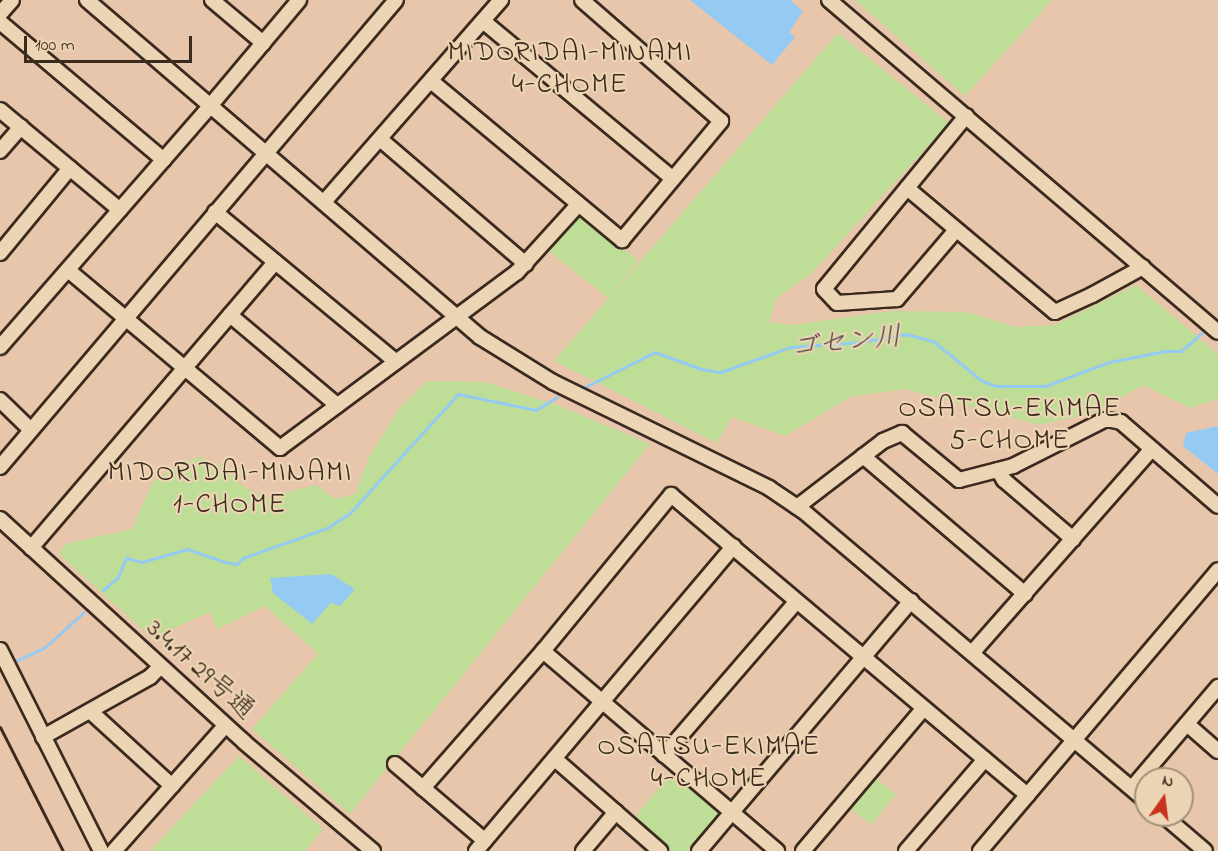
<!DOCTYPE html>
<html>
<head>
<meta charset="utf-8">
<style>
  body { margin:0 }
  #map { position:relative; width:1218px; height:851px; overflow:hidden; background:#e7c6ac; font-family:"Indie Flower","Klee One",sans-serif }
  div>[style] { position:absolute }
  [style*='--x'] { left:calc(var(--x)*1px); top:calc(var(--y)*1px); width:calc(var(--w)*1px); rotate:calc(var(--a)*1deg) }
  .green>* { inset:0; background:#bedd96; transform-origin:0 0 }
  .water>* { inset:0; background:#95cbf3 }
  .stream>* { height:3px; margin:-1.5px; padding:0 1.5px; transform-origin:1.5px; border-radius:1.5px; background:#95cbf3 }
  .roads { filter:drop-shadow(2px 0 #3b2a1e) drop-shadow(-2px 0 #3b2a1e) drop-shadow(0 2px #3b2a1e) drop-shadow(0 -2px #3b2a1e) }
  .minor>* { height:14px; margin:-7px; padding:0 7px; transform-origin:7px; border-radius:7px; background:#ecd5b4 }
  .rail>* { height:3px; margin:-1.5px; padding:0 1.5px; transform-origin:1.5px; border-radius:1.5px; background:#3b2a1e }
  span { translate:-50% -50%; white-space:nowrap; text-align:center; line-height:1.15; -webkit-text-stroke:4.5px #ecd5b4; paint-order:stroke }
  .street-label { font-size:27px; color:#3b2a1e }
  .neighbourhood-label { font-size:28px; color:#3b2a1e; letter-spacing:1.5px }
  .water-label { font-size:28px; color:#48423e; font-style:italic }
  .north { position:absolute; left:1134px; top:767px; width:60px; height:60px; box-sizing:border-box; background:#ecd5b4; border:2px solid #a59178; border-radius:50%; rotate:14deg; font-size:16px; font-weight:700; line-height:24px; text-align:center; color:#3b2a1e }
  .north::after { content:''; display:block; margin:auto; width:21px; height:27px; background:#c8321e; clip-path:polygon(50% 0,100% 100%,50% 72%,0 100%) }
  .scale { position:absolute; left:24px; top:36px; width:168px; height:27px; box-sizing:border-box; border:3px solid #3b2a1e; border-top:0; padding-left:8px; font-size:18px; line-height:21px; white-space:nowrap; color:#3b2a1e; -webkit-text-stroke:4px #ecd5b4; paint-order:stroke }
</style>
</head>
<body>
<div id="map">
  <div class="green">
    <i style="clip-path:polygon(855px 0,1052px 0,965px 96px)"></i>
    <i style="clip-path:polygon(838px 33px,949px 123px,811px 274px,776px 298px,769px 322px,793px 325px,890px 311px,967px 312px,1015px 327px,1054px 325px,1136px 285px,1218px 354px,1218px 399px,1190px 408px,1143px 385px,1095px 412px,1040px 425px,905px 389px,850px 397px,785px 436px,732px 417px,717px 443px,554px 361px)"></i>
    <i style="left:579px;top:214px;width:75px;height:48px;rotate:38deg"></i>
    <i style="clip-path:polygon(427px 381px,486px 382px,557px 405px,650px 444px,350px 814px,252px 729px,318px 654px,265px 606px,217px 629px,210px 612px,152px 638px,59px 554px,65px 544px,132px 529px,153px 482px,178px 465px,200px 457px,226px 467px,240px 484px,264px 498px,316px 485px,335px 499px,355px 494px,369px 457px,399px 409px)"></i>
    <i style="clip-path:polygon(239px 756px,323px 829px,305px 851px,150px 851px)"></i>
    <i style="clip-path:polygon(674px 770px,722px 812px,688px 851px,671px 851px,634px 818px)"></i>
    <i style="left:874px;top:777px;width:28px;height:39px;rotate:39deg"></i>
  </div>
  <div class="water">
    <i style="clip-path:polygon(690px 0,790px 0,803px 11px,789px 32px,795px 37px,772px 65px)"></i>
    <i style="clip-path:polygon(1218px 426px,1218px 474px,1183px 446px,1186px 433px)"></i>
    <i style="clip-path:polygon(331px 574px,355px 589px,340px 606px,331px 603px,312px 624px,273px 593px,270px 578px)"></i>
  </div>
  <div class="stream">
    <i style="--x:585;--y:387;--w:78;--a:-26.6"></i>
    <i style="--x:655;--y:352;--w:49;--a:20.3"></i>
    <i style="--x:701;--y:369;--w:20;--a:9"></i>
    <i style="--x:721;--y:372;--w:73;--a:-19.9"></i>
    <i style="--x:790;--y:347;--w:71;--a:-4"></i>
    <i style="--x:861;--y:342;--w:46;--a:-10.1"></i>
    <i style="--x:906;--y:334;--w:28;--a:15"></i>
    <i style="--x:933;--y:341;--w:63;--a:39.2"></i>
    <i style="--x:982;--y:381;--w:15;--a:20"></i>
    <i style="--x:996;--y:386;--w:49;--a:0"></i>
    <i style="--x:1045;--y:386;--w:68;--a:-20.6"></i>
    <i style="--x:1109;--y:362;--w:57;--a:-11.1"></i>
    <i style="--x:1165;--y:351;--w:16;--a:0"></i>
    <i style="--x:1181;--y:351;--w:28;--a:-41"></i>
    <i style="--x:103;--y:590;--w:20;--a:-41"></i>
    <i style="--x:118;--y:577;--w:21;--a:-67"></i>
    <i style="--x:126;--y:558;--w:16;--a:14"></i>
    <i style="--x:142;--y:562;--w:47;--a:-16.1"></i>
    <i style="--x:187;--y:549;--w:39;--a:19"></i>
    <i style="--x:224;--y:562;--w:13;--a:9"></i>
    <i style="--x:237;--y:564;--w:8;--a:-45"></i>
    <i style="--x:243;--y:558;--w:89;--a:-19.7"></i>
    <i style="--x:327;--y:528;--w:27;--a:-33"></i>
    <i style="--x:350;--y:513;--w:161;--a:-47.8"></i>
    <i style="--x:458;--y:394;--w:80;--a:11.6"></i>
    <i style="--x:536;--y:410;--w:25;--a:-32"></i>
    <i style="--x:15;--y:661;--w:32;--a:-24"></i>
    <i style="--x:44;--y:648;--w:54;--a:-42"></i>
  </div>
  <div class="roads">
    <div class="minor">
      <i style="--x:87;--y:0;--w:518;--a:40.61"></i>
      <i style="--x:480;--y:337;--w:86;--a:31.7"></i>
      <i style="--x:553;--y:382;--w:241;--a:26.1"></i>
      <i style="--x:769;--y:488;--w:40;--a:34"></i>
      <i style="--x:802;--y:510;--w:451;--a:40.2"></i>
      <i style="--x:212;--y:0;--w:67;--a:40.1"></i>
      <i style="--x:829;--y:0;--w:511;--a:40.48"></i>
      <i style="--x:0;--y:14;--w:18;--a:-49"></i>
      <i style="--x:483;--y:21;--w:247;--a:39.7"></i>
      <i style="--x:0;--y:22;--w:214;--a:40.1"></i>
      <i style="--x:431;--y:81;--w:249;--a:39.8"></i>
      <i style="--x:622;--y:240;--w:155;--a:-50.2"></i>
      <i style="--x:721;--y:121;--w:184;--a:-139"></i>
      <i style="--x:0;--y:110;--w:156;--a:39.8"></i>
      <i style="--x:380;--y:139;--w:192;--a:40.6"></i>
      <i style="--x:0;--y:151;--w:32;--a:-49"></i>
      <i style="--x:907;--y:188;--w:193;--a:40"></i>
      <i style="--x:1055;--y:312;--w:41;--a:-24.7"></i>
      <i style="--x:1092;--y:295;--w:58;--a:-28.8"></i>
      <i style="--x:324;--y:202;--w:269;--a:-48.8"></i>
      <i style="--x:215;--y:212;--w:234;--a:39.6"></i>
      <i style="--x:956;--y:230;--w:91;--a:130.5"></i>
      <i style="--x:897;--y:299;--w:60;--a:176.2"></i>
      <i style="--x:837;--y:303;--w:19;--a:-133"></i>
      <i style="--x:824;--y:289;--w:224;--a:-50.6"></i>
      <i style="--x:0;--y:253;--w:110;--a:-50.5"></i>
      <i style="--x:68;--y:270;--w:277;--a:40"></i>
      <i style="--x:280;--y:448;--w:295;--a:-36.6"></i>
      <i style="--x:517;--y:272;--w:91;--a:-47.7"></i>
      <i style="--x:230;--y:315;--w:140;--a:40.1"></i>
      <i style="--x:0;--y:347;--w:321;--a:-48.9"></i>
      <i style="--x:211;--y:105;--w:137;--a:-50"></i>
      <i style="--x:0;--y:400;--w:43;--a:44.1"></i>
      <i style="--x:863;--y:456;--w:213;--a:40.4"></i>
      <i style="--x:0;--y:467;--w:612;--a:-49.7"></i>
      <i style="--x:998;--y:470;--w:12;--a:59"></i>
      <i style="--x:1004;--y:480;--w:91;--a:40.5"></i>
      <i style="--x:797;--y:507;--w:108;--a:-37.5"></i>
      <i style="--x:883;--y:441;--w:21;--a:-23"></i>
      <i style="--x:902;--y:433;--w:74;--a:39.5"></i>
      <i style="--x:959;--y:480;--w:56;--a:-14.5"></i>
      <i style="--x:1013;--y:466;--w:102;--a:-26.8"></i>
      <i style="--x:1104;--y:420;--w:7;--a:0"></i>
      <i style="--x:1111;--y:420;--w:10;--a:11"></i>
      <i style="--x:1121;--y:422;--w:128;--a:40.9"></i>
      <i style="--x:0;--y:519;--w:331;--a:42.4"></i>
      <i style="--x:244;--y:742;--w:169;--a:40.2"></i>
      <i style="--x:31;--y:548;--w:376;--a:-49.5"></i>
      <i style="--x:0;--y:650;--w:225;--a:63.3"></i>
      <i style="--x:543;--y:651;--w:308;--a:40.5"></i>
      <i style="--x:972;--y:653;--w:272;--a:-48.6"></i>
      <i style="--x:90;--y:711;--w:111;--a:42.4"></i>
      <i style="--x:1187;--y:724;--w:41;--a:41.1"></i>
      <i style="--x:43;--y:737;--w:123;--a:-29.3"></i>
      <i style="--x:150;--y:677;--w:14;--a:-45"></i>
      <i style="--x:664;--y:755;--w:202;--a:-49.2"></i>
      <i style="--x:555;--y:759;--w:140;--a:41.2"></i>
      <i style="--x:395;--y:764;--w:118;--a:40.5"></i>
      <i style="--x:423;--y:788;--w:182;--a:-48.8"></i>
      <i style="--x:543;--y:651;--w:202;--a:-50.6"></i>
      <i style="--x:671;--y:495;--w:466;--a:40.1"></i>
      <i style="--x:1132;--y:788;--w:133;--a:-49.6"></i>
      <i style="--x:1163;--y:815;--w:55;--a:40.6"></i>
      <i style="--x:114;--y:851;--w:167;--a:-48.4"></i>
      <i style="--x:476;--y:851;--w:399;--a:-49.8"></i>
      <i style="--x:583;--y:851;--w:51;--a:-49.8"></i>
      <i style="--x:699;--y:851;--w:328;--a:-49.7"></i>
      <i style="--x:803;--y:851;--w:187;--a:-49.8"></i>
      <i style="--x:906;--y:851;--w:121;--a:-49.3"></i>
      <i style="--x:980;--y:851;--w:368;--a:-49.7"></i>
    </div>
  </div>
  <div class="rail">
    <i style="--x:0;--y:727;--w:139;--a:63.1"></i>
  </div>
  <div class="street-label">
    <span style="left:200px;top:670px;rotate:42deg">3.4.17 29号通</span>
  </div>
  <div class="neighbourhood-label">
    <span style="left:570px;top:70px">MIDORIDAI-MINAMI<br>4-CHOME</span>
    <span style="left:1010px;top:426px">OSATSU-EKIMAE<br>5-CHOME</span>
    <span style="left:230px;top:490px">MIDORIDAI-MINAMI<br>1-CHOME</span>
    <span style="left:709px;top:764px">OSATSU-EKIMAE<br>4-CHOME</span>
  </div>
  <div class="water-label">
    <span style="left:846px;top:344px;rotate:-6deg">ゴセン川</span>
  </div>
  <div class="north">N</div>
  <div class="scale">100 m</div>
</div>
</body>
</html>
